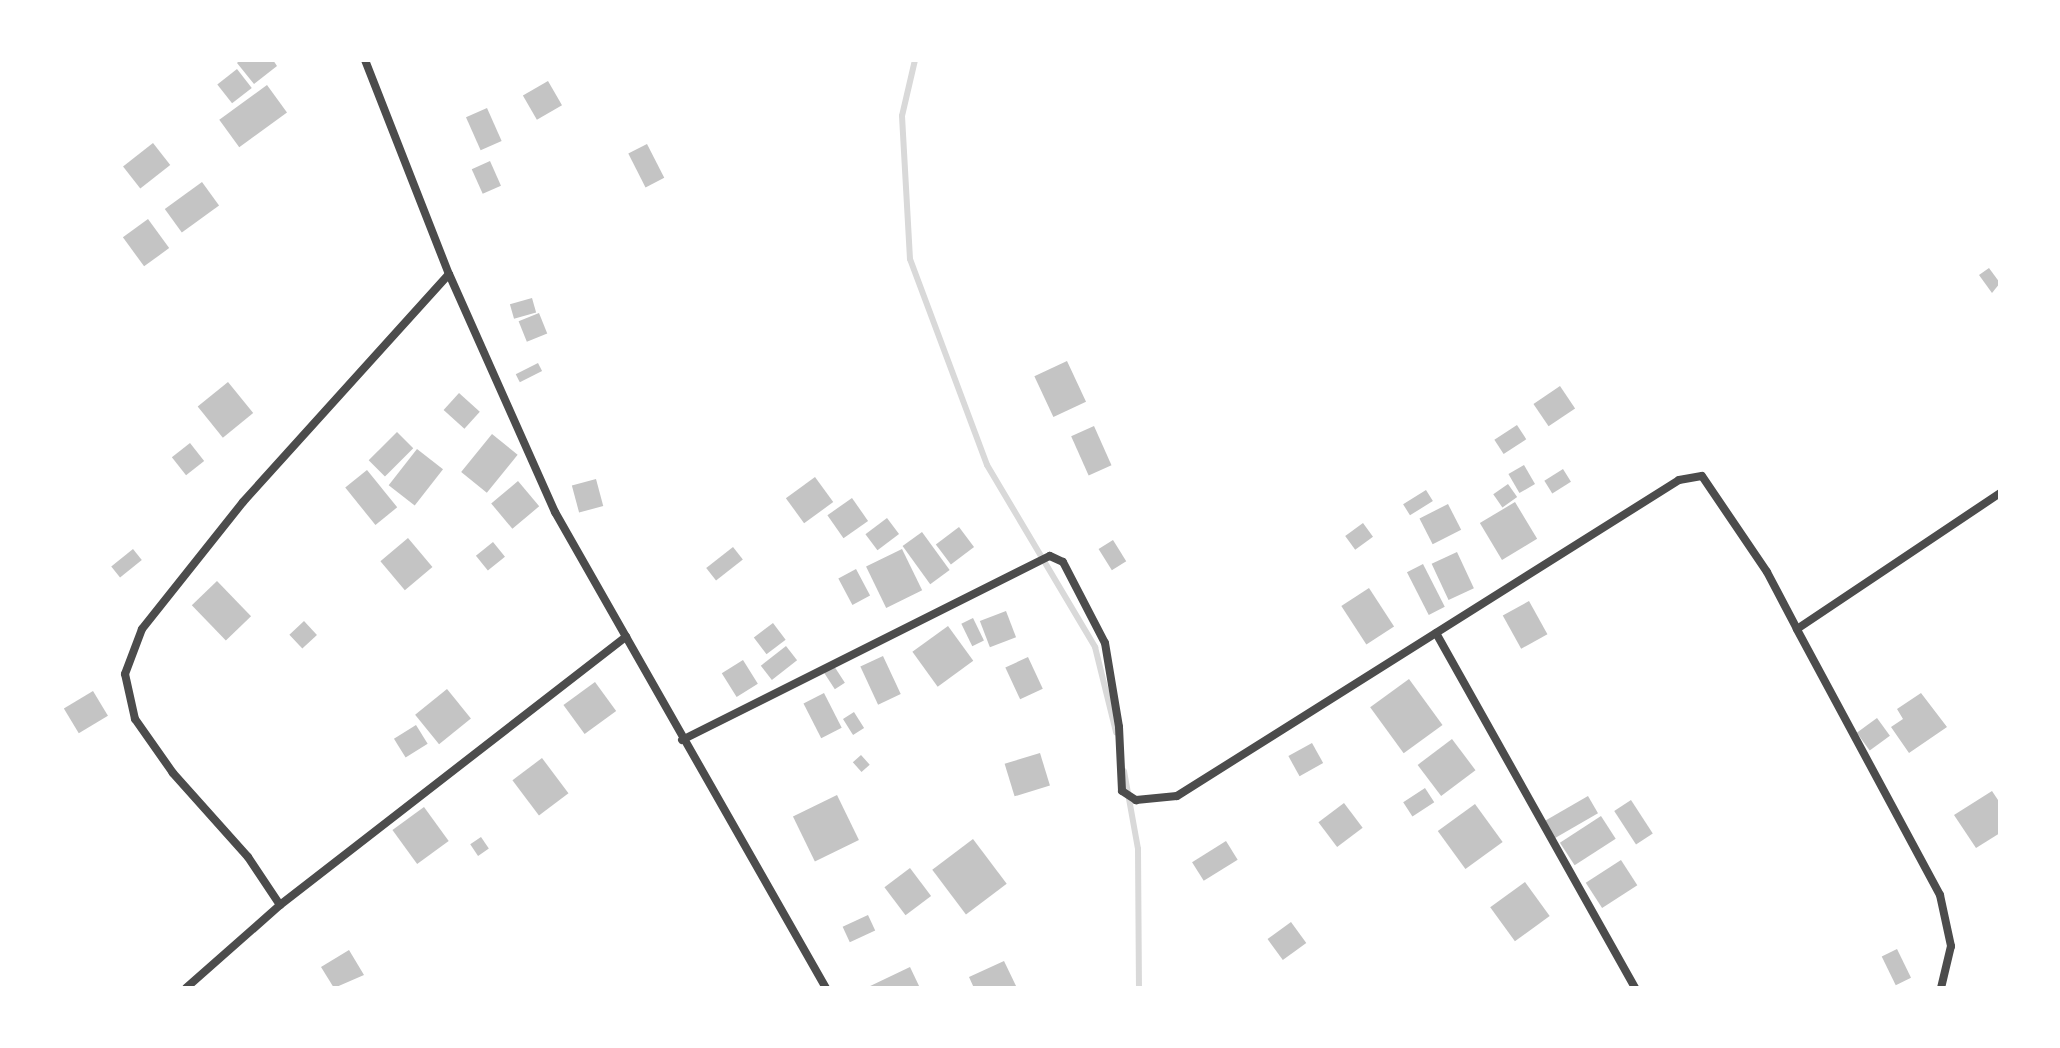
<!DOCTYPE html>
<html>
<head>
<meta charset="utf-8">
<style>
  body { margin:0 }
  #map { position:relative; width:2060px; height:1048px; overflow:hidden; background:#fff; font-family:"Sofia Sans Condensed",sans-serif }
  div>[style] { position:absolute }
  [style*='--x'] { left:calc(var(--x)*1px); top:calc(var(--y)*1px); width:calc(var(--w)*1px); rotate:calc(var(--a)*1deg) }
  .stream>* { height:6px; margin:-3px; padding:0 3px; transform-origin:3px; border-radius:3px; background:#d9d9d9 }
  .building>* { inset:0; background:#c4c4c4; transform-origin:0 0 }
  .minor>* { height:8px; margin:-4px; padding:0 4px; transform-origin:4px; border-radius:4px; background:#4c4c4c }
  span { translate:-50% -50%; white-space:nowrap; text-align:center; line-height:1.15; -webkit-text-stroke:6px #fff; paint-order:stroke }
  .frame { position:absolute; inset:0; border:62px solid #fff; pointer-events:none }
</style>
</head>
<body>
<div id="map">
  <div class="stream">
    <i style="--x:915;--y:60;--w:57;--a:103.1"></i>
    <i style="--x:902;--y:116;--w:143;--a:86.8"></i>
    <i style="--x:910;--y:259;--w:220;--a:69.5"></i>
    <i style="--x:987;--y:465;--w:212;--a:59.3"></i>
    <i style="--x:1095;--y:647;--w:88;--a:76.1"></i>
    <i style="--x:1124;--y:771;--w:79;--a:79.8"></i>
    <i style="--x:1138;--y:849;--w:139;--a:89.6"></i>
  </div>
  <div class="building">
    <i style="clip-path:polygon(240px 60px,273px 60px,277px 66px,254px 84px,237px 63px)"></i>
    <i style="left:237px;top:69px;width:24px;height:25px;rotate:52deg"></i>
    <i style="left:548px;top:81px;width:28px;height:29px;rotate:60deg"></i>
    <i style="left:267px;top:85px;width:34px;height:59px;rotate:54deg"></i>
    <i style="left:487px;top:108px;width:36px;height:23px;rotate:66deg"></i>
    <i style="left:153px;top:143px;width:28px;height:38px;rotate:52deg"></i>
    <i style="left:647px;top:144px;width:38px;height:21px;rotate:63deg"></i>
    <i style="left:490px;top:161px;width:27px;height:20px;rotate:66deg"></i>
    <i style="left:202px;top:182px;width:29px;height:46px;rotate:54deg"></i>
    <i style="left:148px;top:219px;width:36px;height:31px;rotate:54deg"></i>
    <i style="clip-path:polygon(1989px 268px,2000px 283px,1992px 293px,1979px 275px)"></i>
    <i style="left:532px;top:298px;width:15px;height:23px;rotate:74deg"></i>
    <i style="left:539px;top:313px;width:22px;height:22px;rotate:68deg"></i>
    <i style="left:1067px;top:361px;width:45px;height:36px;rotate:65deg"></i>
    <i style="left:538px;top:363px;width:9px;height:25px;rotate:63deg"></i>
    <i style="left:228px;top:382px;width:40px;height:39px;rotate:51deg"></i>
    <i style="left:1560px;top:386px;width:27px;height:32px;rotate:56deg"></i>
    <i style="left:459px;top:393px;width:28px;height:23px;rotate:42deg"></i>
    <i style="left:1517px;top:425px;width:17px;height:27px;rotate:57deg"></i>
    <i style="left:1094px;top:426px;width:43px;height:25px;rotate:66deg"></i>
    <i style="left:397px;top:432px;width:23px;height:40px;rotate:45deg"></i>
    <i style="left:492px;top:434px;width:33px;height:49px;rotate:39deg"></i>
    <i style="left:190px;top:443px;width:23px;height:23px;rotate:52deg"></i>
    <i style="left:417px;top:449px;width:33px;height:46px;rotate:38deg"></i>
    <i style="left:1524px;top:465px;width:22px;height:18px;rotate:60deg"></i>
    <i style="left:1563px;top:469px;width:15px;height:22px;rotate:58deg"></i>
    <i style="left:367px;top:470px;width:48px;height:28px;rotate:51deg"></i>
    <i style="left:815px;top:477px;width:31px;height:36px;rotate:54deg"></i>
    <i style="left:596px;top:479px;width:28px;height:25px;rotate:75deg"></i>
    <i style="left:518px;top:481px;width:33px;height:35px;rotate:50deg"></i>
    <i style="left:1508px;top:484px;width:16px;height:18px;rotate:55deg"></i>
    <i style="left:1426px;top:490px;width:13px;height:27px;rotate:58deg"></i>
    <i style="left:852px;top:498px;width:28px;height:30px;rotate:55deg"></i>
    <i style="left:1515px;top:502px;width:43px;height:41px;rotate:59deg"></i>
    <i style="left:1448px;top:504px;width:29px;height:32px;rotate:63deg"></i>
    <i style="left:887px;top:518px;width:20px;height:27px;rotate:53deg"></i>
    <i style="left:1363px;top:523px;width:17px;height:22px;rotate:54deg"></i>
    <i style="left:959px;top:527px;width:25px;height:29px;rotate:53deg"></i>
    <i style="left:922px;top:532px;width:47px;height:24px;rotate:54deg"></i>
    <i style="left:408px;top:538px;width:38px;height:36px;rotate:50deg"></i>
    <i style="left:1113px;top:540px;width:25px;height:17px;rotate:58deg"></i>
    <i style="left:493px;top:542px;width:19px;height:22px;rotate:51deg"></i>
    <i style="left:733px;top:547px;width:16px;height:34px;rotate:52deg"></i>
    <i style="left:133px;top:549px;width:14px;height:28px;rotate:51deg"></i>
    <i style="left:902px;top:549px;width:46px;height:40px;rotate:64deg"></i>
    <i style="left:1457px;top:552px;width:40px;height:28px;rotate:65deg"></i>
    <i style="left:1423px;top:564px;width:48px;height:18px;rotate:63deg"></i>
    <i style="left:856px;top:569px;width:30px;height:20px;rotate:62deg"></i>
    <i style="left:217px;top:581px;width:49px;height:35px;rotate:46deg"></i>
    <i style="left:1369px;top:588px;width:46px;height:33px;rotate:57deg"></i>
    <i style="left:1529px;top:601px;width:38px;height:30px;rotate:61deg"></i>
    <i style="left:1006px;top:611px;width:28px;height:28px;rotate:69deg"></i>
    <i style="left:973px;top:618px;width:25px;height:13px;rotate:64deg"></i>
    <i style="left:304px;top:621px;width:19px;height:20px;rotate:47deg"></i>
    <i style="left:773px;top:623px;width:21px;height:24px;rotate:53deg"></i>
    <i style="left:948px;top:626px;width:43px;height:44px;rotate:54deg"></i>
    <i style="left:786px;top:646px;width:18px;height:32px;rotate:52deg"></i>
    <i style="left:883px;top:656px;width:42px;height:25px;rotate:65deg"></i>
    <i style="left:1028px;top:657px;width:35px;height:25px;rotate:65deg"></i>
    <i style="left:743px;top:660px;width:28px;height:25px;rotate:58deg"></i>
    <i style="left:834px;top:666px;width:20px;height:12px;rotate:57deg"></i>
    <i style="left:1409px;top:679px;width:57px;height:48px;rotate:54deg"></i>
    <i style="left:595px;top:682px;width:36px;height:39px;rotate:54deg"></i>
    <i style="left:447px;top:689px;width:38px;height:41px;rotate:51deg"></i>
    <i style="left:93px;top:691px;width:29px;height:34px;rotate:59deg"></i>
    <i style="left:824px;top:693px;width:39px;height:23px;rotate:63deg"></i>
    <i style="clip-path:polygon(1921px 693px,1947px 727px,1909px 753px,1891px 727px,1903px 719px,1897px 709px)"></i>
    <i style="left:854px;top:712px;width:19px;height:13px;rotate:58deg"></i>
    <i style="left:1877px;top:718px;width:22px;height:25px;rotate:54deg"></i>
    <i style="left:416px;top:725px;width:22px;height:26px;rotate:58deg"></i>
    <i style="left:1452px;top:739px;width:39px;height:43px;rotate:53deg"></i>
    <i style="left:1312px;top:743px;width:23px;height:27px;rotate:61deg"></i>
    <i style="left:1040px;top:753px;width:34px;height:37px;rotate:73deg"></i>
    <i style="left:861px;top:755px;width:13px;height:11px;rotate:48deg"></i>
    <i style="left:542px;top:758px;width:44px;height:37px;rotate:53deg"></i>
    <i style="left:1425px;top:788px;width:17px;height:26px;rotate:57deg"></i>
    <i style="clip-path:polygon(1992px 791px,2000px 803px,2000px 833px,1976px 848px,1954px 815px)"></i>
    <i style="left:837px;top:795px;width:50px;height:49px;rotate:64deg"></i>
    <i style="left:1588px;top:796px;width:20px;height:50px;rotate:60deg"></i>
    <i style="left:1631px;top:800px;width:40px;height:20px;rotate:57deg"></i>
    <i style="left:1344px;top:803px;width:31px;height:32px;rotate:53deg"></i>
    <i style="left:1475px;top:804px;width:47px;height:46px;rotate:54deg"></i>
    <i style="left:424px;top:807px;width:42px;height:39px;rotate:54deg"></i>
    <i style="left:1601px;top:816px;width:27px;height:49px;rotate:57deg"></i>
    <i style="left:481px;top:837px;width:14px;height:13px;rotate:56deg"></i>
    <i style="left:973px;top:839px;width:56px;height:51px;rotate:53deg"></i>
    <i style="left:1226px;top:841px;width:22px;height:40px;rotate:58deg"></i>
    <i style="left:1621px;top:860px;width:30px;height:42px;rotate:57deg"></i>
    <i style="left:910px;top:868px;width:35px;height:32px;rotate:53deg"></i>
    <i style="left:1525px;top:882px;width:42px;height:43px;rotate:54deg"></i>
    <i style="left:868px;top:915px;width:17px;height:28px;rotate:65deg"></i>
    <i style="left:1291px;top:922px;width:26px;height:29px;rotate:54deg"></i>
    <i style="left:1897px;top:949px;width:32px;height:17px;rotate:64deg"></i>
    <i style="clip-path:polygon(349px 950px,364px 975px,334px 988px,321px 967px)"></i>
    <i style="clip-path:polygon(1004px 961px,1017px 988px,974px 988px,969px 977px)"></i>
    <i style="clip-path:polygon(910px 967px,920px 988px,866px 988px)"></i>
  </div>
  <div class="minor">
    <i style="--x:365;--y:60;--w:230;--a:68.6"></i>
    <i style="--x:449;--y:274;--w:261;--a:66"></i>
    <i style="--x:555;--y:512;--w:548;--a:60.35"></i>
    <i style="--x:1436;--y:633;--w:407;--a:60.7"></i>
    <i style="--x:682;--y:740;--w:411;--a:-26.6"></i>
    <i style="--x:1050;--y:556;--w:14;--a:25"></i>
    <i style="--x:1063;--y:562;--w:91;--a:62.6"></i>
    <i style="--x:1105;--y:643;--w:85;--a:80.5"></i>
    <i style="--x:1119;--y:727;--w:64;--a:87.3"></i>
    <i style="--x:1122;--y:791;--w:17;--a:33"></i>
    <i style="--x:1136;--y:800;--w:41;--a:-5.6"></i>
    <i style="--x:1177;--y:796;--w:593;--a:-32.19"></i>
    <i style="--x:1679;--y:480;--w:23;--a:-10"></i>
    <i style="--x:1702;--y:476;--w:116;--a:55.9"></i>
    <i style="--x:1767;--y:572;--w:64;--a:62.2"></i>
    <i style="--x:280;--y:905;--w:58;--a:-123.7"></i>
    <i style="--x:248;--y:857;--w:113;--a:-131.8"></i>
    <i style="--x:173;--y:773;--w:66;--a:-125.1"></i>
    <i style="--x:135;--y:719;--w:46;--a:-102.5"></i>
    <i style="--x:125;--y:674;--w:48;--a:-69.3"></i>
    <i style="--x:142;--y:629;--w:162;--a:-51.5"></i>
    <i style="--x:243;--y:502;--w:307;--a:-47.9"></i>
    <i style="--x:186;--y:988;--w:125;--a:-41.4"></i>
    <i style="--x:280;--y:905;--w:438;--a:-37.8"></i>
    <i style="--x:1941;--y:988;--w:43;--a:-76.6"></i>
    <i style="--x:1951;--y:946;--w:52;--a:-102.2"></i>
    <i style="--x:1940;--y:895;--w:302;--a:-118.3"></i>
    <i style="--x:1797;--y:629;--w:244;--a:-33.8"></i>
  </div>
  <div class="frame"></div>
</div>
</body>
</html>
